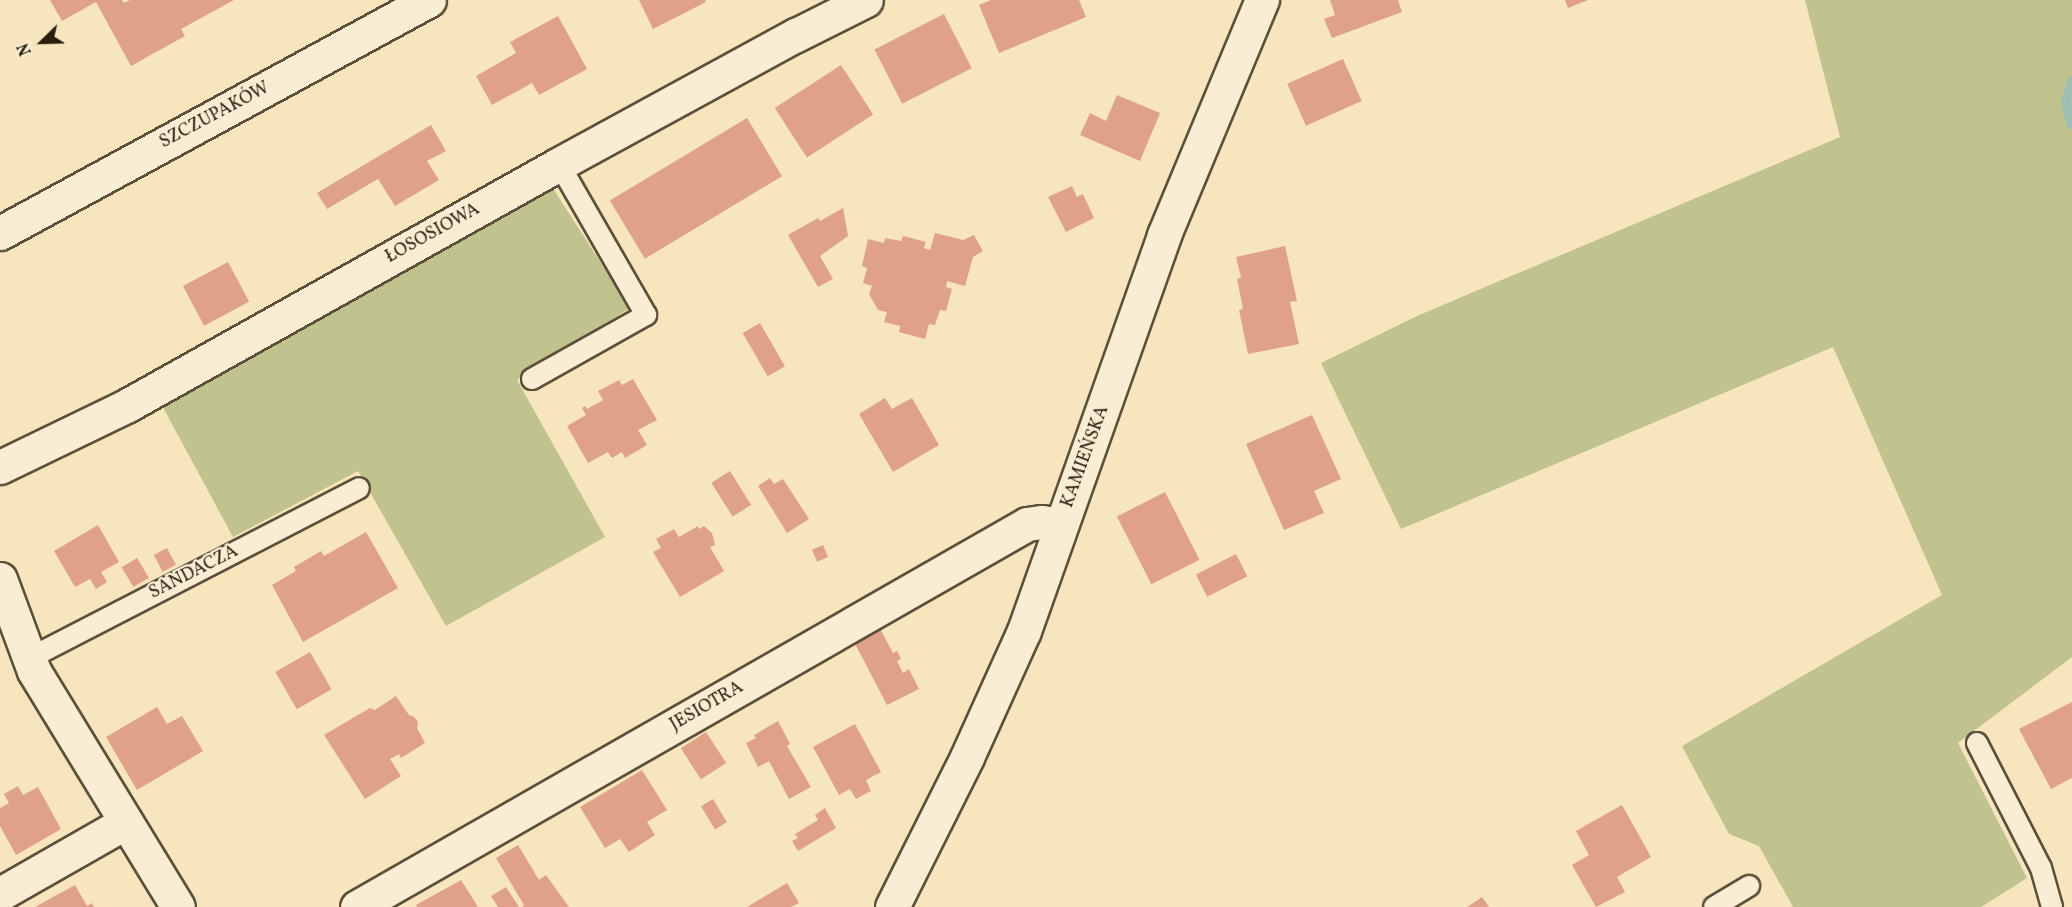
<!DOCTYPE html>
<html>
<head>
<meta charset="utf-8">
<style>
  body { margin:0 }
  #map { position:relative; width:2072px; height:907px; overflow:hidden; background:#f6e5bd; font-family:Vollkorn,serif }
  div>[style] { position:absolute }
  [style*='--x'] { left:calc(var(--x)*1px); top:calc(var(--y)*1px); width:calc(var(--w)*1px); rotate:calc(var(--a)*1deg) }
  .green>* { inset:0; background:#c1c38e }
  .stream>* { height:10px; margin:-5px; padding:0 5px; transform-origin:5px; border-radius:5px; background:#9dbfb4 }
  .building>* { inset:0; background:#e0a189; transform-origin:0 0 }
  .roads { filter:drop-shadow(2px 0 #5c503a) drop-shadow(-2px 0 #5c503a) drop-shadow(0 2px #5c503a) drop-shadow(0 -2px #5c503a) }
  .lane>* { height:20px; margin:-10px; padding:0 10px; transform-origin:10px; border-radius:10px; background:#f9eed4 }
  .street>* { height:33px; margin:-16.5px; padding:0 16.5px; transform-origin:16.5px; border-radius:16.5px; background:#f9eed4 }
  .secondary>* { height:33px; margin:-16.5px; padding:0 16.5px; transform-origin:16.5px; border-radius:16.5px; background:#f9eed4 }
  span { translate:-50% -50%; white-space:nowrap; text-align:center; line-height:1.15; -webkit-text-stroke:4.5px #f9eed4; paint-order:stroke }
  .street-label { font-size:18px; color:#291e0e }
  .north { position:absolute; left:12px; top:12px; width:60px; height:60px; -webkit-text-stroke:4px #f9eed4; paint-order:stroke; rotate:247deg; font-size:16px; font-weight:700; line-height:24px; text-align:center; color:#291e0e }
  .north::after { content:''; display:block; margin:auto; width:21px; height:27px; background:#291e0e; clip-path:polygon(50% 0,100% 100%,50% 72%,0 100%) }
</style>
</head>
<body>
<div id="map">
  <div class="green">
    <i style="clip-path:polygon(1805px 0,2072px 0,2072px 657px,1958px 743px,2027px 878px,1981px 907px,1793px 907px,1759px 846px,1729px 834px,1682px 746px,1942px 595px,1833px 347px,1401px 529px,1321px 363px,1417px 316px,1840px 137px)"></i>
    <i style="clip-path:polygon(552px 187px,630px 308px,517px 380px,605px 537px,446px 626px,358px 471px,233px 537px,159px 400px)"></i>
  </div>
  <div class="stream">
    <i style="--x:2072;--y:81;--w:22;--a:106"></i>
    <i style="--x:2066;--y:102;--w:24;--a:75"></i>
  </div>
  <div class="building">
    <i style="clip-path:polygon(50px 0,122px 0,124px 3px,130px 0,234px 0,181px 29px,185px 36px,131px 66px,96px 2px,62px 21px)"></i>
    <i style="clip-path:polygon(639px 0,705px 0,706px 2px,653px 29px)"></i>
    <i style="clip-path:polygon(991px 0,1079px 0,1086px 17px,999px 53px,979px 5px)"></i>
    <i style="clip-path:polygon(1330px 0,1398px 0,1402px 12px,1332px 38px,1324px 19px,1335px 15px)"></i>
    <i style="clip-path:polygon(1565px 0,1588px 0,1568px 8px)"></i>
    <i style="left:944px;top:14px;width:61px;height:78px;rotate:63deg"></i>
    <i style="clip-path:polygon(558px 16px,587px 69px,539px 95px,532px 83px,492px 105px,476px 76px,516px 53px,510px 42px)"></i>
    <i style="left:1343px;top:59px;width:46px;height:61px;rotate:66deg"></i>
    <i style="left:841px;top:65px;width:59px;height:79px;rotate:57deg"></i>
    <i style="clip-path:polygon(1117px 95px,1160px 113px,1140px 161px,1080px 135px,1090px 113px,1106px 121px)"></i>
    <i style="left:747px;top:118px;width:68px;height:160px;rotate:59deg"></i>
    <i style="clip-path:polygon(431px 125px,446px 151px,427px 161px,439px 180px,395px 206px,378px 179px,327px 209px,317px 193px)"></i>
    <i style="clip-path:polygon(1072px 186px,1077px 197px,1083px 194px,1094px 218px,1066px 232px,1048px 197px)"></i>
    <i style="clip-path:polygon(843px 208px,848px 236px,820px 256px,833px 279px,818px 287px,788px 235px,818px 218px,820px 221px)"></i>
    <i style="clip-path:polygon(935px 233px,963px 240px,974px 235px,983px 251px,973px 257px,965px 286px,947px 281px,946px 287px,952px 289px,946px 311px,940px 310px,935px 325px,929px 324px,925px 339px,899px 332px,900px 326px,884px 322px,887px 312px,878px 310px,869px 294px,872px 286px,863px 283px,867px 268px,862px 266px,868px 239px,884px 243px,885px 238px,901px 241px,903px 236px,926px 242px,924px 248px,930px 250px)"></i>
    <i style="clip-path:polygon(1285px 246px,1297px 301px,1290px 302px,1299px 344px,1248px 354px,1239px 310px,1243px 309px,1237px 279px,1241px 278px,1236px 257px)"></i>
    <i style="left:228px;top:262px;width:45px;height:51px;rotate:62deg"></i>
    <i style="left:760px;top:323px;width:50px;height:20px;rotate:60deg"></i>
    <i style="clip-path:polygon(633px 379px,657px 420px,638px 430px,647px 445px,625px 458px,622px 452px,612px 458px,608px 452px,588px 463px,567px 426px,586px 415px,582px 408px,585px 406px,587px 409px,603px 400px,598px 391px,619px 380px,622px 385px)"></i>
    <i style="clip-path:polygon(885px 398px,892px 409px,912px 398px,939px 445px,893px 472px,859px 414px)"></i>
    <i style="clip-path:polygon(1312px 415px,1341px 479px,1314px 491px,1324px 513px,1284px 530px,1246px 444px)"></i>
    <i style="left:730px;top:471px;width:40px;height:22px;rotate:58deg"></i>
    <i style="clip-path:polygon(770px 478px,774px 484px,783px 479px,809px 519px,787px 533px,758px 486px)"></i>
    <i style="left:1165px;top:492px;width:76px;height:54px;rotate:63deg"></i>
    <i style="clip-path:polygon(98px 525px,119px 562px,101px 572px,107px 582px,96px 589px,90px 579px,75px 587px,54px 551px)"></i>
    <i style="clip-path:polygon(698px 526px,699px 529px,704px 526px,712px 533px,715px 545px,710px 547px,724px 571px,680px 597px,653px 552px,661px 548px,656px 539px,674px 529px,679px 537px)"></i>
    <i style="clip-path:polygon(366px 532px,398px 588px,303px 642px,272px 585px,296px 571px,294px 567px,321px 551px,324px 556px)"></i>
    <i style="left:823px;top:545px;width:13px;height:12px;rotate:67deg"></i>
    <i style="left:167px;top:548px;width:19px;height:15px;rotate:62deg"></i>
    <i style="left:1236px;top:554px;width:25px;height:45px;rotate:63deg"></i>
    <i style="left:137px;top:558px;width:23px;height:18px;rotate:59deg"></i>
    <i style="clip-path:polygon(878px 625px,893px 653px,897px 651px,901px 659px,897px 661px,903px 673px,909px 669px,919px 689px,887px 705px,852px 638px)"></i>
    <i style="left:310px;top:652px;width:43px;height:40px;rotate:60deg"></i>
    <i style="clip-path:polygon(396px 696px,409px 715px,414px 717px,418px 722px,417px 728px,425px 743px,401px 758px,399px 754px,390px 759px,401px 776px,365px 799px,324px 735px,370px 708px,375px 710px)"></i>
    <i style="clip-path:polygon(2072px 702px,2072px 778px,2051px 789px,2019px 729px)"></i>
    <i style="clip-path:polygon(157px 707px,167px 724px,182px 716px,203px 751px,137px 790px,106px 737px)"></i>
    <i style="clip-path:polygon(778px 721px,790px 744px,787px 746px,811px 787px,789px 799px,769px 761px,758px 767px,746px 743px,756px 738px,754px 735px)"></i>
    <i style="clip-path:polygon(855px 724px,881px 772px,866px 780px,871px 791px,856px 799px,850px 789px,839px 795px,813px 747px)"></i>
    <i style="left:706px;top:732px;width:37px;height:30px;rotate:57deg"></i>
    <i style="clip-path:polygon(642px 770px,667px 810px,647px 822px,655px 835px,629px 852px,620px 839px,605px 848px,580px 807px)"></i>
    <i style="clip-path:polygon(18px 786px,23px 795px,38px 787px,61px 829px,16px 855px,0 826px,0 808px,9px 803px,4px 794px)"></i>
    <i style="left:713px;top:799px;width:27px;height:14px;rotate:59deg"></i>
    <i style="clip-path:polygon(1622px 805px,1651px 857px,1617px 877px,1625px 892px,1596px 907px,1572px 865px,1589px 855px,1576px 831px)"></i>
    <i style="clip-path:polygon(825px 808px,836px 828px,798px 851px,792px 841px,798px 838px,795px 834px,818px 820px,815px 815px)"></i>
    <i style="clip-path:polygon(518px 845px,539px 880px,546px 875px,569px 907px,522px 907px,524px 905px,496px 858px)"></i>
    <i style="clip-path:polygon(461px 880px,478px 907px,417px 907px,416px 905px)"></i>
    <i style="clip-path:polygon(787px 883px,799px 903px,791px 907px,747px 907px)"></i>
    <i style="clip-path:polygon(75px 885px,87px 906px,92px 903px,94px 907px,35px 907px)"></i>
    <i style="clip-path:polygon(506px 887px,519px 907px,498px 907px,491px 896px)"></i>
    <i style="clip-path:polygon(1482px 897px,1489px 907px,1467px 907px)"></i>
  </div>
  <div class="roads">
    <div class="lane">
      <i style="--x:532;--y:379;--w:131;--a:-29.3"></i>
      <i style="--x:646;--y:315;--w:174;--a:-119.9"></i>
      <i style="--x:30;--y:658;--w:370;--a:-27.3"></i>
      <i style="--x:1977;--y:743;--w:140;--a:62.9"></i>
      <i style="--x:2041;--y:868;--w:41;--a:74.2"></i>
      <i style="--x:1714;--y:907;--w:41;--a:-31"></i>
    </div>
    <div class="street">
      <i style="--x:0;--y:233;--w:488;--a:-28.5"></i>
      <i style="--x:0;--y:467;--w:142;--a:-25.8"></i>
      <i style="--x:128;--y:405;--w:494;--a:-29.2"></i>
      <i style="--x:559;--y:164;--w:270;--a:-28.6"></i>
      <i style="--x:796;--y:35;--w:78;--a:-26.6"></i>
      <i style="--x:0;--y:579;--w:98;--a:69.7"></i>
      <i style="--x:34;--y:671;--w:276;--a:58.6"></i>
      <i style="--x:0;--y:894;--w:145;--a:-29.7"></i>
      <i style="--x:357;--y:907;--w:772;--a:-29.75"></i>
      <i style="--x:1027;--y:524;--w:15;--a:-8"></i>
      <i style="--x:1042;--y:522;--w:19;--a:9"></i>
    </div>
    <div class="secondary">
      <i style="--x:892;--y:907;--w:168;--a:-63.4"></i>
      <i style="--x:967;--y:757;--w:138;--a:-65.7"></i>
      <i style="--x:1024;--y:631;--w:420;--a:-70.5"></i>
      <i style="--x:1164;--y:235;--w:255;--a:-67.4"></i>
    </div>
  </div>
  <div class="street-label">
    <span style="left:215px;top:116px;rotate:-28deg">SZCZUPAKÓW</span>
    <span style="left:433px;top:234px;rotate:-29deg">ŁOSOSIOWA</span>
    <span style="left:1086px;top:457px;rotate:-70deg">KAMIEŃSKA</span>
    <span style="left:194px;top:573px;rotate:-27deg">SANDACZA</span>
    <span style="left:707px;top:707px;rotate:-30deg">JESIOTRA</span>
  </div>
  <div class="north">N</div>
</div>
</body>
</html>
